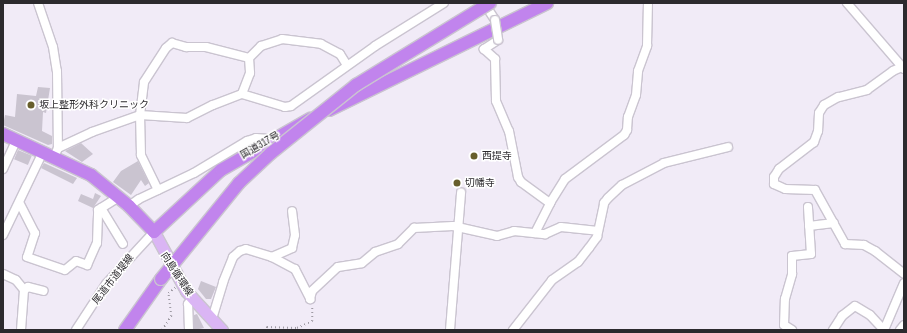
<!DOCTYPE html>
<html>
<head>
<meta charset="utf-8">
<style>
  body { margin:0 }
  #map { position:relative; width:907px; height:333px; overflow:hidden; background:#f1ebf7; font-family:"Archivo Narrow","Noto Sans JP",sans-serif }
  div>[style] { position:absolute }
  [style*='--x'] { left:calc(var(--x)*1px); top:calc(var(--y)*1px); width:calc(var(--w)*1px); rotate:calc(var(--a)*1deg) }
  .building>* { inset:0; background:#cac4d0; transform-origin:0 0 }
  .path>* { height:1.5px; margin-top:-0.75px; transform-origin:0; background:repeating-linear-gradient(90deg,#9f9ba4 0 1px,transparent 0 4px) }
  .roads { filter:drop-shadow(1px 0 #cac4d0) drop-shadow(-1px 0 #cac4d0) drop-shadow(0 1px #cac4d0) drop-shadow(0 -1px #cac4d0) }
  .minor>* { height:8px; margin:-4px; padding:0 4px; transform-origin:4px; border-radius:4px; background:#fff }
  .major>* { height:11px; margin:-5.5px; padding:0 5.5px; transform-origin:5.5px; border-radius:5.5px; background:#dab5f4 }
  .highway>* { height:12px; margin:-6px; padding:0 6px; transform-origin:6px; border-radius:6px; background:#c184ed }
  .bridges { filter:drop-shadow(1px 0 #cac4d0) drop-shadow(-1px 0 #cac4d0) drop-shadow(0 1px #cac4d0) drop-shadow(0 -1px #cac4d0) }
  .minor-bridge>* { height:8px; margin:-4px; padding:0 4px; transform-origin:4px; border-radius:4px; background:#fff }
  .highway-bridge>* { height:12px; margin:-6px; padding:0 6px; transform-origin:6px; border-radius:6px; background:#c184ed }
  .dots>* { width:11px; height:11px; translate:-50% -50%; box-sizing:border-box; border:2px solid #fff; border-radius:50% }
  span { translate:-50% -50%; white-space:nowrap; text-align:center; line-height:1.15; -webkit-text-stroke:3px #fff; paint-order:stroke }
  .poi-label { font-size:10px; color:#2c2a2e }
  .left { translate:0 -50%; text-align:left }
  .street-label { font-size:10px; color:#2c2a2e }
  .frame { position:absolute; inset:0; border:4px solid #2c2a2e; pointer-events:none }
</style>
</head>
<body>
<div id="map">
  <div class="building">
    <i style="clip-path:polygon(38px 87px,50px 88px,46px 113px,43px 112px,42px 131px,52px 136px,52px 144px,48px 145px,3px 125px,5px 115px,15px 117px,17px 94px,36px 96px)"></i>
    <i style="clip-path:polygon(81px 143px,93px 154px,82px 162px,65px 151px)"></i>
    <i style="left:18px;top:150px;width:15px;height:10px;rotate:23deg"></i>
    <i style="clip-path:polygon(138px 161px,149px 183px,145px 186px,141px 180px,131px 195px,113px 182px,121px 171px)"></i>
    <i style="clip-path:polygon(44px 163px,77px 178px,73px 184px,41px 168px)"></i>
    <i style="clip-path:polygon(95px 193px,101px 196px,93px 208px,78px 201px,81px 194px,93px 199px)"></i>
    <i style="clip-path:polygon(201px 281px,216px 287px,211px 299px,206px 299px,198px 289px)"></i>
    <i style="clip-path:polygon(197px 314px,204px 328px,194px 330px,194px 315px)"></i>
  </div>
  <div class="path">
    <i style="--x:162;--y:330;--w:17;--a:-57"></i>
    <i style="--x:171;--y:316;--w:23;--a:-97"></i>
    <i style="--x:168;--y:293;--w:9;--a:-36"></i>
    <i style="--x:263;--y:330;--w:5;--a:-37"></i>
    <i style="--x:267;--y:327;--w:30;--a:2"></i>
    <i style="--x:297;--y:328;--w:17;--a:-25"></i>
    <i style="--x:312;--y:321;--w:14;--a:-90"></i>
  </div>
  <div class="roads">
    <div class="minor">
      <i style="--x:38;--y:3;--w:46;--a:71.2"></i>
      <i style="--x:53;--y:47;--w:24;--a:81"></i>
      <i style="--x:57;--y:71;--w:77;--a:89.3"></i>
      <i style="--x:484;--y:3;--w:20;--a:57"></i>
      <i style="--x:847;--y:3;--w:87;--a:49.2"></i>
      <i style="--x:498;--y:40;--w:17;--a:147"></i>
      <i style="--x:484;--y:49;--w:15;--a:42"></i>
      <i style="--x:495;--y:59;--w:42;--a:88.6"></i>
      <i style="--x:496;--y:101;--w:33;--a:67"></i>
      <i style="--x:509;--y:131;--w:47;--a:78.9"></i>
      <i style="--x:518;--y:177;--w:6;--a:59"></i>
      <i style="--x:521;--y:182;--w:36;--a:36"></i>
      <i style="--x:249;--y:58;--w:17;--a:-45"></i>
      <i style="--x:261;--y:46;--w:22;--a:-18"></i>
      <i style="--x:282;--y:39;--w:39;--a:7"></i>
      <i style="--x:321;--y:44;--w:21;--a:28"></i>
      <i style="--x:340;--y:54;--w:13;--a:58"></i>
      <i style="--x:904;--y:66;--w:12;--a:156"></i>
      <i style="--x:893;--y:71;--w:32;--a:144"></i>
      <i style="--x:867;--y:90;--w:30;--a:166"></i>
      <i style="--x:838;--y:97;--w:16;--a:150"></i>
      <i style="--x:824;--y:105;--w:9;--a:122"></i>
      <i style="--x:819;--y:113;--w:18;--a:93"></i>
      <i style="--x:818;--y:131;--w:12;--a:110"></i>
      <i style="--x:814;--y:142;--w:44;--a:142.4"></i>
      <i style="--x:779;--y:169;--w:9;--a:122"></i>
      <i style="--x:774;--y:177;--w:7;--a:90"></i>
      <i style="--x:774;--y:184;--w:12;--a:24"></i>
      <i style="--x:785;--y:189;--w:30;--a:2"></i>
      <i style="--x:815;--y:190;--w:62;--a:60.9"></i>
      <i style="--x:845;--y:244;--w:19;--a:3"></i>
      <i style="--x:864;--y:245;--w:13;--a:29"></i>
      <i style="--x:875;--y:251;--w:37;--a:38"></i>
      <i style="--x:54;--y:157;--w:10;--a:-66"></i>
      <i style="--x:58;--y:148;--w:38;--a:-25"></i>
      <i style="--x:92;--y:132;--w:51;--a:-19.5"></i>
      <i style="--x:140;--y:115;--w:47;--a:3.7"></i>
      <i style="--x:187;--y:118;--w:29;--a:-27"></i>
      <i style="--x:213;--y:105;--w:31;--a:-21"></i>
      <i style="--x:242;--y:94;--w:45;--a:16.8"></i>
      <i style="--x:285;--y:107;--w:6;--a:-9"></i>
      <i style="--x:291;--y:106;--w:103;--a:-35.5"></i>
      <i style="--x:375;--y:46;--w:81;--a:-31.9"></i>
      <i style="--x:3;--y:169;--w:31;--a:-65"></i>
      <i style="--x:158;--y:190;--w:39;--a:-116"></i>
      <i style="--x:141;--y:155;--w:40;--a:-91.4"></i>
      <i style="--x:140;--y:115;--w:33;--a:-83"></i>
      <i style="--x:144;--y:82;--w:40;--a:-57.1"></i>
      <i style="--x:166;--y:48;--w:8;--a:-40"></i>
      <i style="--x:172;--y:43;--w:15;--a:16"></i>
      <i style="--x:186;--y:47;--w:20;--a:0"></i>
      <i style="--x:206;--y:47;--w:44;--a:14.3"></i>
      <i style="--x:249;--y:58;--w:15;--a:86"></i>
      <i style="--x:250;--y:73;--w:22;--a:111"></i>
      <i style="--x:20;--y:204;--w:33;--a:63"></i>
      <i style="--x:35;--y:233;--w:25;--a:108"></i>
      <i style="--x:27;--y:257;--w:40;--a:18.9"></i>
      <i style="--x:65;--y:270;--w:14;--a:-39"></i>
      <i style="--x:76;--y:261;--w:12;--a:20"></i>
      <i style="--x:87;--y:265;--w:24;--a:-66"></i>
      <i style="--x:97;--y:243;--w:33;--a:-88"></i>
      <i style="--x:98;--y:210;--w:25;--a:-32"></i>
      <i style="--x:129;--y:206;--w:12;--a:-35"></i>
      <i style="--x:139;--y:199;--w:61;--a:-25.3"></i>
      <i style="--x:194;--y:173;--w:62;--a:-31.1"></i>
      <i style="--x:247;--y:141;--w:9;--a:-18"></i>
      <i style="--x:256;--y:138;--w:14;--a:4"></i>
      <i style="--x:101;--y:208;--w:42;--a:58.6"></i>
      <i style="--x:809;--y:226;--w:25;--a:-7"></i>
      <i style="--x:535;--y:233;--w:34;--a:-63"></i>
      <i style="--x:550;--y:203;--w:28;--a:-58"></i>
      <i style="--x:565;--y:179;--w:74;--a:-36.7"></i>
      <i style="--x:624;--y:135;--w:6;--a:-59"></i>
      <i style="--x:627;--y:130;--w:13;--a:-86"></i>
      <i style="--x:628;--y:117;--w:23;--a:-70"></i>
      <i style="--x:636;--y:95;--w:24;--a:-85"></i>
      <i style="--x:638;--y:71;--w:27;--a:-70"></i>
      <i style="--x:647;--y:46;--w:43;--a:-88.7"></i>
      <i style="--x:3;--y:235;--w:92;--a:-64.3"></i>
      <i style="--x:272;--y:257;--w:26;--a:28"></i>
      <i style="--x:295;--y:269;--w:34;--a:63"></i>
      <i style="--x:3;--y:274;--w:14;--a:25"></i>
      <i style="--x:16;--y:280;--w:13;--a:51"></i>
      <i style="--x:24;--y:290;--w:40;--a:94.3"></i>
      <i style="--x:24;--y:290;--w:5;--a:-37"></i>
      <i style="--x:28;--y:287;--w:16;--a:14"></i>
      <i style="--x:310;--y:299;--w:8;--a:-76"></i>
      <i style="--x:312;--y:291;--w:35;--a:-43"></i>
      <i style="--x:338;--y:267;--w:24;--a:-9"></i>
      <i style="--x:362;--y:263;--w:17;--a:-40"></i>
      <i style="--x:375;--y:252;--w:24;--a:-19"></i>
      <i style="--x:398;--y:244;--w:23;--a:-45"></i>
      <i style="--x:414;--y:228;--w:39;--a:-3"></i>
      <i style="--x:453;--y:226;--w:45;--a:12.8"></i>
      <i style="--x:497;--y:236;--w:18;--a:-16"></i>
      <i style="--x:514;--y:231;--w:31;--a:6"></i>
      <i style="--x:545;--y:234;--w:17;--a:-24"></i>
      <i style="--x:561;--y:227;--w:37;--a:6"></i>
      <i style="--x:212;--y:319;--w:39;--a:-73"></i>
      <i style="--x:223;--y:282;--w:27;--a:-68"></i>
      <i style="--x:233;--y:257;--w:9;--a:-41"></i>
      <i style="--x:240;--y:251;--w:6;--a:-18"></i>
      <i style="--x:246;--y:249;--w:27;--a:17"></i>
      <i style="--x:272;--y:257;--w:22;--a:-24"></i>
      <i style="--x:292;--y:248;--w:13;--a:-77"></i>
      <i style="--x:295;--y:235;--w:24;--a:-97"></i>
      <i style="--x:76;--y:330;--w:55;--a:-56.9"></i>
      <i style="--x:106;--y:284;--w:71;--a:-47.3"></i>
      <i style="--x:189;--y:330;--w:26;--a:-92"></i>
      <i style="--x:188;--y:304;--w:8;--a:-50"></i>
      <i style="--x:450;--y:330;--w:138;--a:-85.4"></i>
      <i style="--x:513;--y:330;--w:63;--a:-52"></i>
      <i style="--x:552;--y:280;--w:32;--a:-35"></i>
      <i style="--x:578;--y:262;--w:18;--a:-52"></i>
      <i style="--x:589;--y:248;--w:14;--a:-54"></i>
      <i style="--x:597;--y:237;--w:35;--a:-78"></i>
      <i style="--x:604;--y:203;--w:6;--a:-51"></i>
      <i style="--x:608;--y:198;--w:19;--a:-43"></i>
      <i style="--x:622;--y:185;--w:47;--a:-27.6"></i>
      <i style="--x:664;--y:163;--w:66;--a:-14"></i>
      <i style="--x:792;--y:330;--w:9;--a:-148"></i>
      <i style="--x:784;--y:325;--w:26;--a:-88"></i>
      <i style="--x:785;--y:299;--w:26;--a:-74"></i>
      <i style="--x:792;--y:274;--w:18;--a:-90"></i>
      <i style="--x:792;--y:256;--w:19;--a:-6"></i>
      <i style="--x:811;--y:254;--w:47;--a:-93.7"></i>
      <i style="--x:833;--y:330;--w:17;--a:-57"></i>
      <i style="--x:842;--y:316;--w:16;--a:-38"></i>
      <i style="--x:855;--y:306;--w:17;--a:31"></i>
      <i style="--x:870;--y:315;--w:21;--a:47"></i>
      <i style="--x:884;--y:330;--w:51;--a:-66.9"></i>
      <i style="--x:900;--y:330;--w:6;--a:-51"></i>
    </div>
    <div class="major">
      <i style="--x:154;--y:232;--w:67;--a:61.5"></i>
      <i style="--x:186;--y:291;--w:53;--a:47.3"></i>
    </div>
    <div class="highway">
      <i style="--x:329;--y:110;--w:243;--a:-26.1"></i>
      <i style="--x:3;--y:134;--w:97;--a:25"></i>
      <i style="--x:91;--y:175;--w:49;--a:39.2"></i>
      <i style="--x:129;--y:206;--w:36;--a:46"></i>
      <i style="--x:154;--y:232;--w:91;--a:-42.8"></i>
      <i style="--x:221;--y:170;--w:103;--a:-29.8"></i>
      <i style="--x:125;--y:330;--w:62;--a:-54.8"></i>
    </div>
  </div>
  <div class="bridges">
    <div class="minor-bridge">
      <i style="--x:495;--y:20;--w:20;--a:81"></i>
    </div>
    <div class="highway-bridge">
      <i style="--x:161;--y:279;--w:124;--a:-50.9"></i>
      <i style="--x:239;--y:183;--w:44;--a:-43.2"></i>
      <i style="--x:271;--y:153;--w:109;--a:-38.7"></i>
      <i style="--x:356;--y:85;--w:157;--a:-31.5"></i>
    </div>
  </div>
  <div class="dots">
    <i style="left:31px;top:105px;background:#685f2c"></i>
    <i style="left:474px;top:156px;background:#685f2c"></i>
    <i style="left:457px;top:183px;background:#685f2c"></i>
  </div>
  <div class="poi-label">
    <span class="left" style="left:39px;top:105px">坂上整形外科クリニック</span>
    <span class="left" style="left:482px;top:156px">西提寺</span>
    <span class="left" style="left:465px;top:183px">切幡寺</span>
  </div>
  <div class="street-label">
    <span style="left:260px;top:145px;rotate:-30deg">国道317号</span>
    <span style="left:177px;top:274px;rotate:57deg">向島循環線</span>
    <span style="left:113px;top:279px;rotate:-52deg">尾道市道堤線</span>
  </div>
  <div class="frame"></div>
</div>
</body>
</html>
